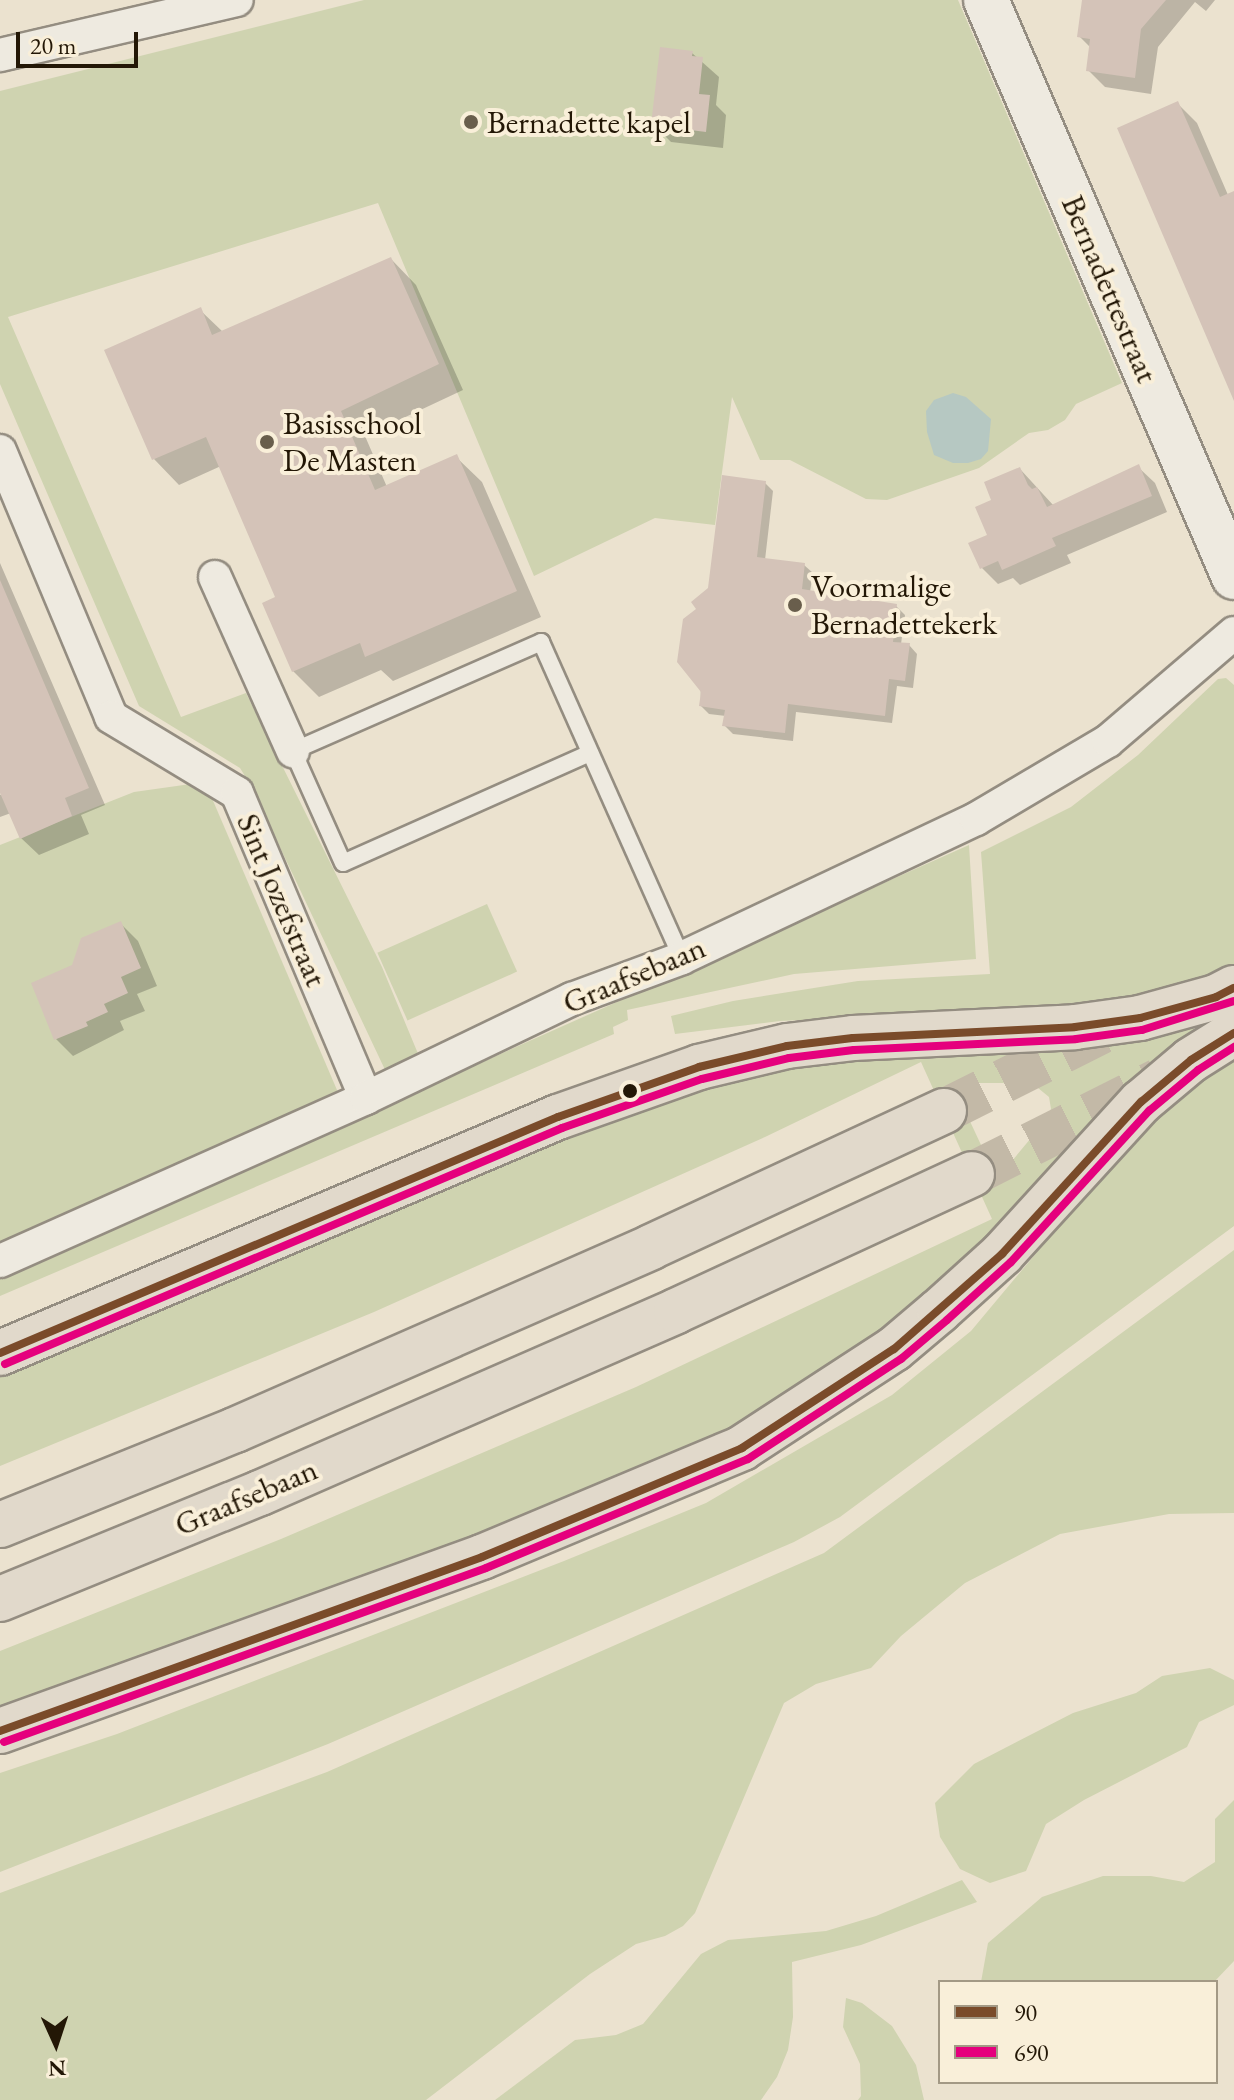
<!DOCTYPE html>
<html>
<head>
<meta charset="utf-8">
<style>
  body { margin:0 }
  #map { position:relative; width:1234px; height:2100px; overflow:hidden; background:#ebe2cf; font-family:"EB Garamond",serif }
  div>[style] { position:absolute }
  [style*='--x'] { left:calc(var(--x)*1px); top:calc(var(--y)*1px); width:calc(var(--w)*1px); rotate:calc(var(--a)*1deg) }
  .green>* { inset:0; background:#cfd3b0; transform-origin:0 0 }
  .water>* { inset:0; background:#b6c8c2 }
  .shadow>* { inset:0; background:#0003 }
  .building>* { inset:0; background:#d4c3b8 }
  .highway-tunnel>* { height:44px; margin-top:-22px; transform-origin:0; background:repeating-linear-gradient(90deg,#c3b9a7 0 44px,transparent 0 66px) }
  .roads { filter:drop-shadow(2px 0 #948d81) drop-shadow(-2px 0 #948d81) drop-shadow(0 2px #948d81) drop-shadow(0 -2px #948d81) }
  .lane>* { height:16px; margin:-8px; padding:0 8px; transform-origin:8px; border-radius:8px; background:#eeeae0 }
  .street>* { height:32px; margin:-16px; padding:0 16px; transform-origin:16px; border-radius:16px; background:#eeeae0 }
  .secondary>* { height:44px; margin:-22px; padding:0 22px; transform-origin:22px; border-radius:22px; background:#eeeae0 }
  .highway>* { height:44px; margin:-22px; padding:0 22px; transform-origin:22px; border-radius:22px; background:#e1d9cb }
  .bus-1>* { height:8px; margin:-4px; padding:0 4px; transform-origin:4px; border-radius:4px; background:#7a4b2a }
  .bus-2>* { height:8px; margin:-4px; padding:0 4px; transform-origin:4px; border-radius:4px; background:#e5007d }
  .dots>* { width:22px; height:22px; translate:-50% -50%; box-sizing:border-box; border:4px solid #f9efd9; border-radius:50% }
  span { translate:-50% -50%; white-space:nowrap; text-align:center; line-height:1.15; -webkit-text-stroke:8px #f9efd9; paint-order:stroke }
  .poi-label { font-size:32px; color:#231706 }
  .left { translate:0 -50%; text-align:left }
  .street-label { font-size:32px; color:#231706 }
  .legend { position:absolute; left:938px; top:1980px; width:280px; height:104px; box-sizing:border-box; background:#f9efd9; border:2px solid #a39985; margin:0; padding:10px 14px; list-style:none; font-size:24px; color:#231706 }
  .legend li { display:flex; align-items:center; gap:16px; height:40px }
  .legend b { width:40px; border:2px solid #a39985 }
  .north { position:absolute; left:16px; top:2004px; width:80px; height:80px; -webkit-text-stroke:6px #f9efd9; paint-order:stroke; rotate:177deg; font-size:22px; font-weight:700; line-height:32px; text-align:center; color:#231706 }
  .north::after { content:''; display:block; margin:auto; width:28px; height:36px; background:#231706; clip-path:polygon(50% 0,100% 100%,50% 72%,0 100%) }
  .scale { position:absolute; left:16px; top:32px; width:122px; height:36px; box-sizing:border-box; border:4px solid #231706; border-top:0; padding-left:10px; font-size:24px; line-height:28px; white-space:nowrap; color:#231706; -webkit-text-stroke:6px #f9efd9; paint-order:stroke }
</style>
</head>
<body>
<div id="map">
  <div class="green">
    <i style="clip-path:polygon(364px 0,958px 0,1122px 383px,1076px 404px,1065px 420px,1048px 430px,1029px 433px,979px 468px,887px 500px,866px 499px,790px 460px,760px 460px,732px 397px,715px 525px,655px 518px,534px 576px,378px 203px,8px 317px,181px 717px,246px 693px,382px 967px,419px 1056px,387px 1074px,251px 786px,240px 768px,139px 706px,0 384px,0 91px)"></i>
    <i style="clip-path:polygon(1226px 678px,1234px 685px,1234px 967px,1209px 980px,1110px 1006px,780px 1021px,675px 1034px,671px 1016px,733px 1001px,858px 981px,990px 974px,981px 852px,1071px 807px,1138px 755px,1218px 679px)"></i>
    <i style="clip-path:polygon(205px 782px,340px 1097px,0 1250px,0 845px,134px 792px)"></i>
    <i style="clip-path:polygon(969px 845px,976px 959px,794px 974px,627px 1010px,628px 1020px,613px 1027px,614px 1034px,0 1296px,0 1277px)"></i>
    <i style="left:487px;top:904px;width:74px;height:120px;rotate:66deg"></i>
    <i style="clip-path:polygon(evenodd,1219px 1016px,996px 1235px,914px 1308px,835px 1368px,737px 1433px,425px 1565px,0 1723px,0 1651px,281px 1539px,636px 1387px,992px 1219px,921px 1062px,765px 1137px,374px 1312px,0 1466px,0 1369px,572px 1123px,804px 1058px,1219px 1016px,952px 1083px,1032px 1083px,1049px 1097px,1051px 1109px,1046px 1120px,997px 1179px,952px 1083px)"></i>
    <i style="clip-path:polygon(1234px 1048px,1234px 1226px,840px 1517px,794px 1542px,328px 1744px,0 1872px,0 1773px,117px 1734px,564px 1561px,706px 1503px,892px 1395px,971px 1331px,1074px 1208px,1150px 1107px)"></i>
    <i style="clip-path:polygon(1234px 1250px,1234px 1513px,1169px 1514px,1060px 1534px,965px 1583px,901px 1636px,871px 1668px,816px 1684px,784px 1703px,695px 1913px,683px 1926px,665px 1936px,636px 1944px,590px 1974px,426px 2100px,0 2100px,0 1893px,327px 1772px,824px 1553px)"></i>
    <i style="clip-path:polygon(1210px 1668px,1234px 1680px,1234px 1705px,1199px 1722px,1187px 1747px,1084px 1800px,1046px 1824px,1026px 1871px,990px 1883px,960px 1869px,940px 1837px,935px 1803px,974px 1764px,1073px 1713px,1136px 1693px,1162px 1676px)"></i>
    <i style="clip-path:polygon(1234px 1800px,1234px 1961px,1214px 1982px,981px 1982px,988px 1943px,1042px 1897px,1103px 1876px,1151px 1876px,1184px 1882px,1215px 1862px,1215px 1819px)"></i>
    <i style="clip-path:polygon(962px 1880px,977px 1902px,861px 1945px,792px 1962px,793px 2017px,788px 2050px,777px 2077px,761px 2100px,495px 2100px,575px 2040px,616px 2035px,643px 2024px,701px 1954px,728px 1940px,826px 1931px,876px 1916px)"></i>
    <i style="clip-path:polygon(846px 1998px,862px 2003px,892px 2026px,916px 2065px,924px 2100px,858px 2100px,861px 2096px,860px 2064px,843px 2027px)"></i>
  </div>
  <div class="water">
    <i style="clip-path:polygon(953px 393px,966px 397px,991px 419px,988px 451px,981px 459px,968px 463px,953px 463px,934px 455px,927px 432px,926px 411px,934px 400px)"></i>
  </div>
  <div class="shadow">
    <i style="clip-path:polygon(1084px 0,1215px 0,1206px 11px,1195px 2px,1158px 47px,1151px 94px,1105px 87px,1088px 70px,1091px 48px,1079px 36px)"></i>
    <i style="clip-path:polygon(692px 53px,719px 77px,716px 105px,726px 115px,723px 148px,671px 142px,653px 124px)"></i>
    <i style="clip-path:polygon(1178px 104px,1197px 123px,1228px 195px,1234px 196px,1234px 399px)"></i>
    <i style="clip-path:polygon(391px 259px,416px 285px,463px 390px,365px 436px,387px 487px,456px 457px,482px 482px,541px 617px,393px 681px,381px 670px,319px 697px,293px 671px,278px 598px,221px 466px,179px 485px,154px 459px,200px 310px,223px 332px)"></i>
    <i style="clip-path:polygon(1138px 467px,1155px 483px,1167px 512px,1067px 555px,1071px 563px,1020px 585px,1013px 578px,998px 584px,982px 568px,994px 501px,1020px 469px,1054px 506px)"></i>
    <i style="clip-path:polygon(765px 483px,773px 491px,765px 560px,804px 565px,813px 573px,810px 592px,896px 606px,905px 615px,901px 644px,909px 645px,917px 654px,913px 688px,897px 686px,892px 723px,796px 712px,793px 741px,733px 734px,725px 726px,726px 716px,709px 714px,701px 706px,699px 610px)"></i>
    <i style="clip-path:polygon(0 563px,105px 805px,81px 815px,89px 834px,39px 855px,21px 838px,11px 813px,0 817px,0 795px,10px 791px,0 791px)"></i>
    <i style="clip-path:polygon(120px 923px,138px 941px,157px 986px,137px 994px,145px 1011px,120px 1021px,124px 1030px,73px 1056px,56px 1039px,74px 966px)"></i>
  </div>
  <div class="building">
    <i style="clip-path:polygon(1082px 0,1166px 0,1141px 29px,1135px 78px,1086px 71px,1090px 39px,1077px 37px)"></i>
    <i style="clip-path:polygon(660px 47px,693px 51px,692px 56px,703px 57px,699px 94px,710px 95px,706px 132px,651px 125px)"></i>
    <i style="clip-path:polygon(1178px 101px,1220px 197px,1234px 191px,1234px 401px,1117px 128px)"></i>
    <i style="clip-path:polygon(391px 257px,439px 364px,341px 411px,375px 490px,457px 454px,517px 591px,365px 657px,360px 643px,292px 672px,262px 603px,275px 597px,206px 437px,152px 460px,104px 350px,201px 307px,212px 335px)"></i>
    <i style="clip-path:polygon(1139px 464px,1152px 496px,1052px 538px,1056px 546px,1002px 570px,998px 561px,980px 569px,968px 543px,987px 535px,975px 507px,991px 500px,984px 482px,1020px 467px,1028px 485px,1032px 489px,1037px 487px,1047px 507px)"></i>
    <i style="clip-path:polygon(722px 475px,766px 481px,757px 557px,805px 563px,802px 589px,897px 604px,893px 642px,910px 643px,905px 681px,889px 679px,885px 716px,788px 704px,785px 733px,722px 726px,725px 710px,699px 706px,701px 692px,677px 662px,683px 619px,696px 609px,691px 602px,708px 588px)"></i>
    <i style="clip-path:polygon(0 580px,89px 788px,65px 798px,72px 816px,20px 839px,0 793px)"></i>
    <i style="clip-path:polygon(121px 921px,141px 968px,121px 977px,128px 993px,104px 1004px,108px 1012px,86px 1022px,88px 1026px,54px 1040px,31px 983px,72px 965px,81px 938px)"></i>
  </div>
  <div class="highway-tunnel">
    <i style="--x:944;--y:1111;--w:198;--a:-26.7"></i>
    <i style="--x:972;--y:1174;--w:209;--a:-26.7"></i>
  </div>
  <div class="roads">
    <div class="lane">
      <i style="--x:590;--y:753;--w:270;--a:156"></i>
      <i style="--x:343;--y:863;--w:123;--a:-114.1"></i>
      <i style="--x:293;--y:751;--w:271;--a:-23.7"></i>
      <i style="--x:541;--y:642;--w:346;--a:66"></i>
    </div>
    <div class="street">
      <i style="--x:0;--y:55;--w:243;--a:-13.1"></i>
      <i style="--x:0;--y:451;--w:288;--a:67.3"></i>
      <i style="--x:111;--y:717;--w:147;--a:31.1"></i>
      <i style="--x:237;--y:793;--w:331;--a:67.1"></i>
      <i style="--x:215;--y:577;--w:191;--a:65.9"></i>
      <i style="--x:0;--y:1261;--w:401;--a:-24"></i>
      <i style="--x:366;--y:1098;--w:229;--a:-25.7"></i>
      <i style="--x:572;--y:999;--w:117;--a:-20.4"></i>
      <i style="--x:682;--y:958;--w:325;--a:-25.3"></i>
      <i style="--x:976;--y:819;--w:153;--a:-30.6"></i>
      <i style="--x:1108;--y:741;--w:166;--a:-40.6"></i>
    </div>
    <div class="secondary">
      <i style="--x:986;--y:0;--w:628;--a:66.74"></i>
    </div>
    <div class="highway">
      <i style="--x:0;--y:1353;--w:606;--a:-22.93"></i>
      <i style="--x:558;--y:1117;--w:150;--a:-19.5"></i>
      <i style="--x:699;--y:1067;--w:90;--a:-13.4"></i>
      <i style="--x:787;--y:1046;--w:66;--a:-6.9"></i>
      <i style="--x:853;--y:1038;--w:222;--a:-2.8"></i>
      <i style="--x:1075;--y:1027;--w:66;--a:-7.9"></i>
      <i style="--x:1140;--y:1018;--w:79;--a:-15.4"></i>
      <i style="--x:1216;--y:997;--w:20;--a:-27"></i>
      <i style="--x:0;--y:1525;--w:253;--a:-22"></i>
      <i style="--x:235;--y:1430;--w:454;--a:-23.7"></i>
      <i style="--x:651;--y:1247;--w:323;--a:-24.9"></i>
      <i style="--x:0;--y:1599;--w:281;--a:-22.2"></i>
      <i style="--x:260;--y:1493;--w:454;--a:-23.6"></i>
      <i style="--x:676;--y:1311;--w:326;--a:-24.8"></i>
      <i style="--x:0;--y:1731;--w:512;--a:-19.85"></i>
      <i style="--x:482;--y:1557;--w:282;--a:-22.7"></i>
      <i style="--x:742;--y:1448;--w:181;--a:-33.1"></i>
      <i style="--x:894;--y:1349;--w:59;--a:-40.2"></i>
      <i style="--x:939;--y:1311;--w:85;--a:-42.1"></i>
      <i style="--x:1002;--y:1254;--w:206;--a:-47.6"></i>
      <i style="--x:1141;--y:1102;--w:65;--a:-40"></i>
      <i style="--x:1191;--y:1060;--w:51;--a:-32.1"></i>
    </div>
  </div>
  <div class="bus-1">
    <i style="--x:0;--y:1353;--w:606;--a:-22.93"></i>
    <i style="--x:558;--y:1117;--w:150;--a:-19.5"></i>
    <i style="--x:699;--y:1067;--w:90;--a:-13.4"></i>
    <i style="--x:787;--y:1046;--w:66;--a:-6.9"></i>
    <i style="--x:853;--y:1038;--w:222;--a:-2.8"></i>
    <i style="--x:1075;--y:1027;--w:66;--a:-7.9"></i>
    <i style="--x:1140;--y:1018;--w:79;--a:-15.4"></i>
    <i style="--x:1216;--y:997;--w:20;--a:-27"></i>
    <i style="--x:0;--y:1731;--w:512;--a:-19.85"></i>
    <i style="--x:482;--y:1557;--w:282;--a:-22.7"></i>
    <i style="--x:742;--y:1448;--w:181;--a:-33.1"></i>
    <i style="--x:894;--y:1349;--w:144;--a:-41.3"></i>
    <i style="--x:1002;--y:1254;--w:206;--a:-47.6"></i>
    <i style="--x:1141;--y:1102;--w:65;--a:-40"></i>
    <i style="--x:1191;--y:1060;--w:51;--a:-32.1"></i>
  </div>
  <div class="bus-2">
    <i style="--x:5;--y:1364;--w:605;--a:-22.96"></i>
    <i style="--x:562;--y:1128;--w:148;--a:-19.3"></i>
    <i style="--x:702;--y:1079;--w:89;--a:-13.6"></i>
    <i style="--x:789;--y:1058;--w:65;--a:-7"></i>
    <i style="--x:854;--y:1050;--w:222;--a:-2.8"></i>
    <i style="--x:1076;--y:1039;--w:67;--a:-7.8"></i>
    <i style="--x:1142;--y:1030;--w:96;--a:-17.5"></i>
    <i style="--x:4;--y:1742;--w:512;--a:-19.85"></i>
    <i style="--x:486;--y:1568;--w:284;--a:-22.6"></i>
    <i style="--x:748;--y:1459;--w:183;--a:-33.2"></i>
    <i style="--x:901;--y:1359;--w:60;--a:-40.3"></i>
    <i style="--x:947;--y:1320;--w:86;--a:-42.2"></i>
    <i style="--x:1011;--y:1262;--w:205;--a:-47.6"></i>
    <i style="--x:1149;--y:1111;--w:64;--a:-39.9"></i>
    <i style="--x:1198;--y:1070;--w:43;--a:-32.6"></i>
  </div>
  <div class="dots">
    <i style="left:471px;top:122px;background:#695e4c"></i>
    <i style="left:267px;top:442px;background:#695e4c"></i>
    <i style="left:795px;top:605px;background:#695e4c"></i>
    <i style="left:630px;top:1091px;background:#231706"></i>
  </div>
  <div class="poi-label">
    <span class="left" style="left:487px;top:122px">Bernadette kapel</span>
    <span class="left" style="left:283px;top:442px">Basisschool<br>De Masten</span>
    <span class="left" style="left:811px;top:605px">Voormalige<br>Bernadettekerk</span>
  </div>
  <div class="street-label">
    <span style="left:1110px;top:289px;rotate:67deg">Bernadettestraat</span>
    <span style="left:282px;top:900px;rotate:67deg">Sint Jozefstraat</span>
    <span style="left:634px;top:975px;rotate:-23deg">Graafsebaan</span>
    <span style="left:246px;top:1497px;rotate:-23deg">Graafsebaan</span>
  </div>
  <ul class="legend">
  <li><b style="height:10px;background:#7a4b2a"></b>90</li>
  <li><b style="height:10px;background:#e5007d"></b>690</li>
  </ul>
  <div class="north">N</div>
  <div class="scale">20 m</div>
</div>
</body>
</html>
